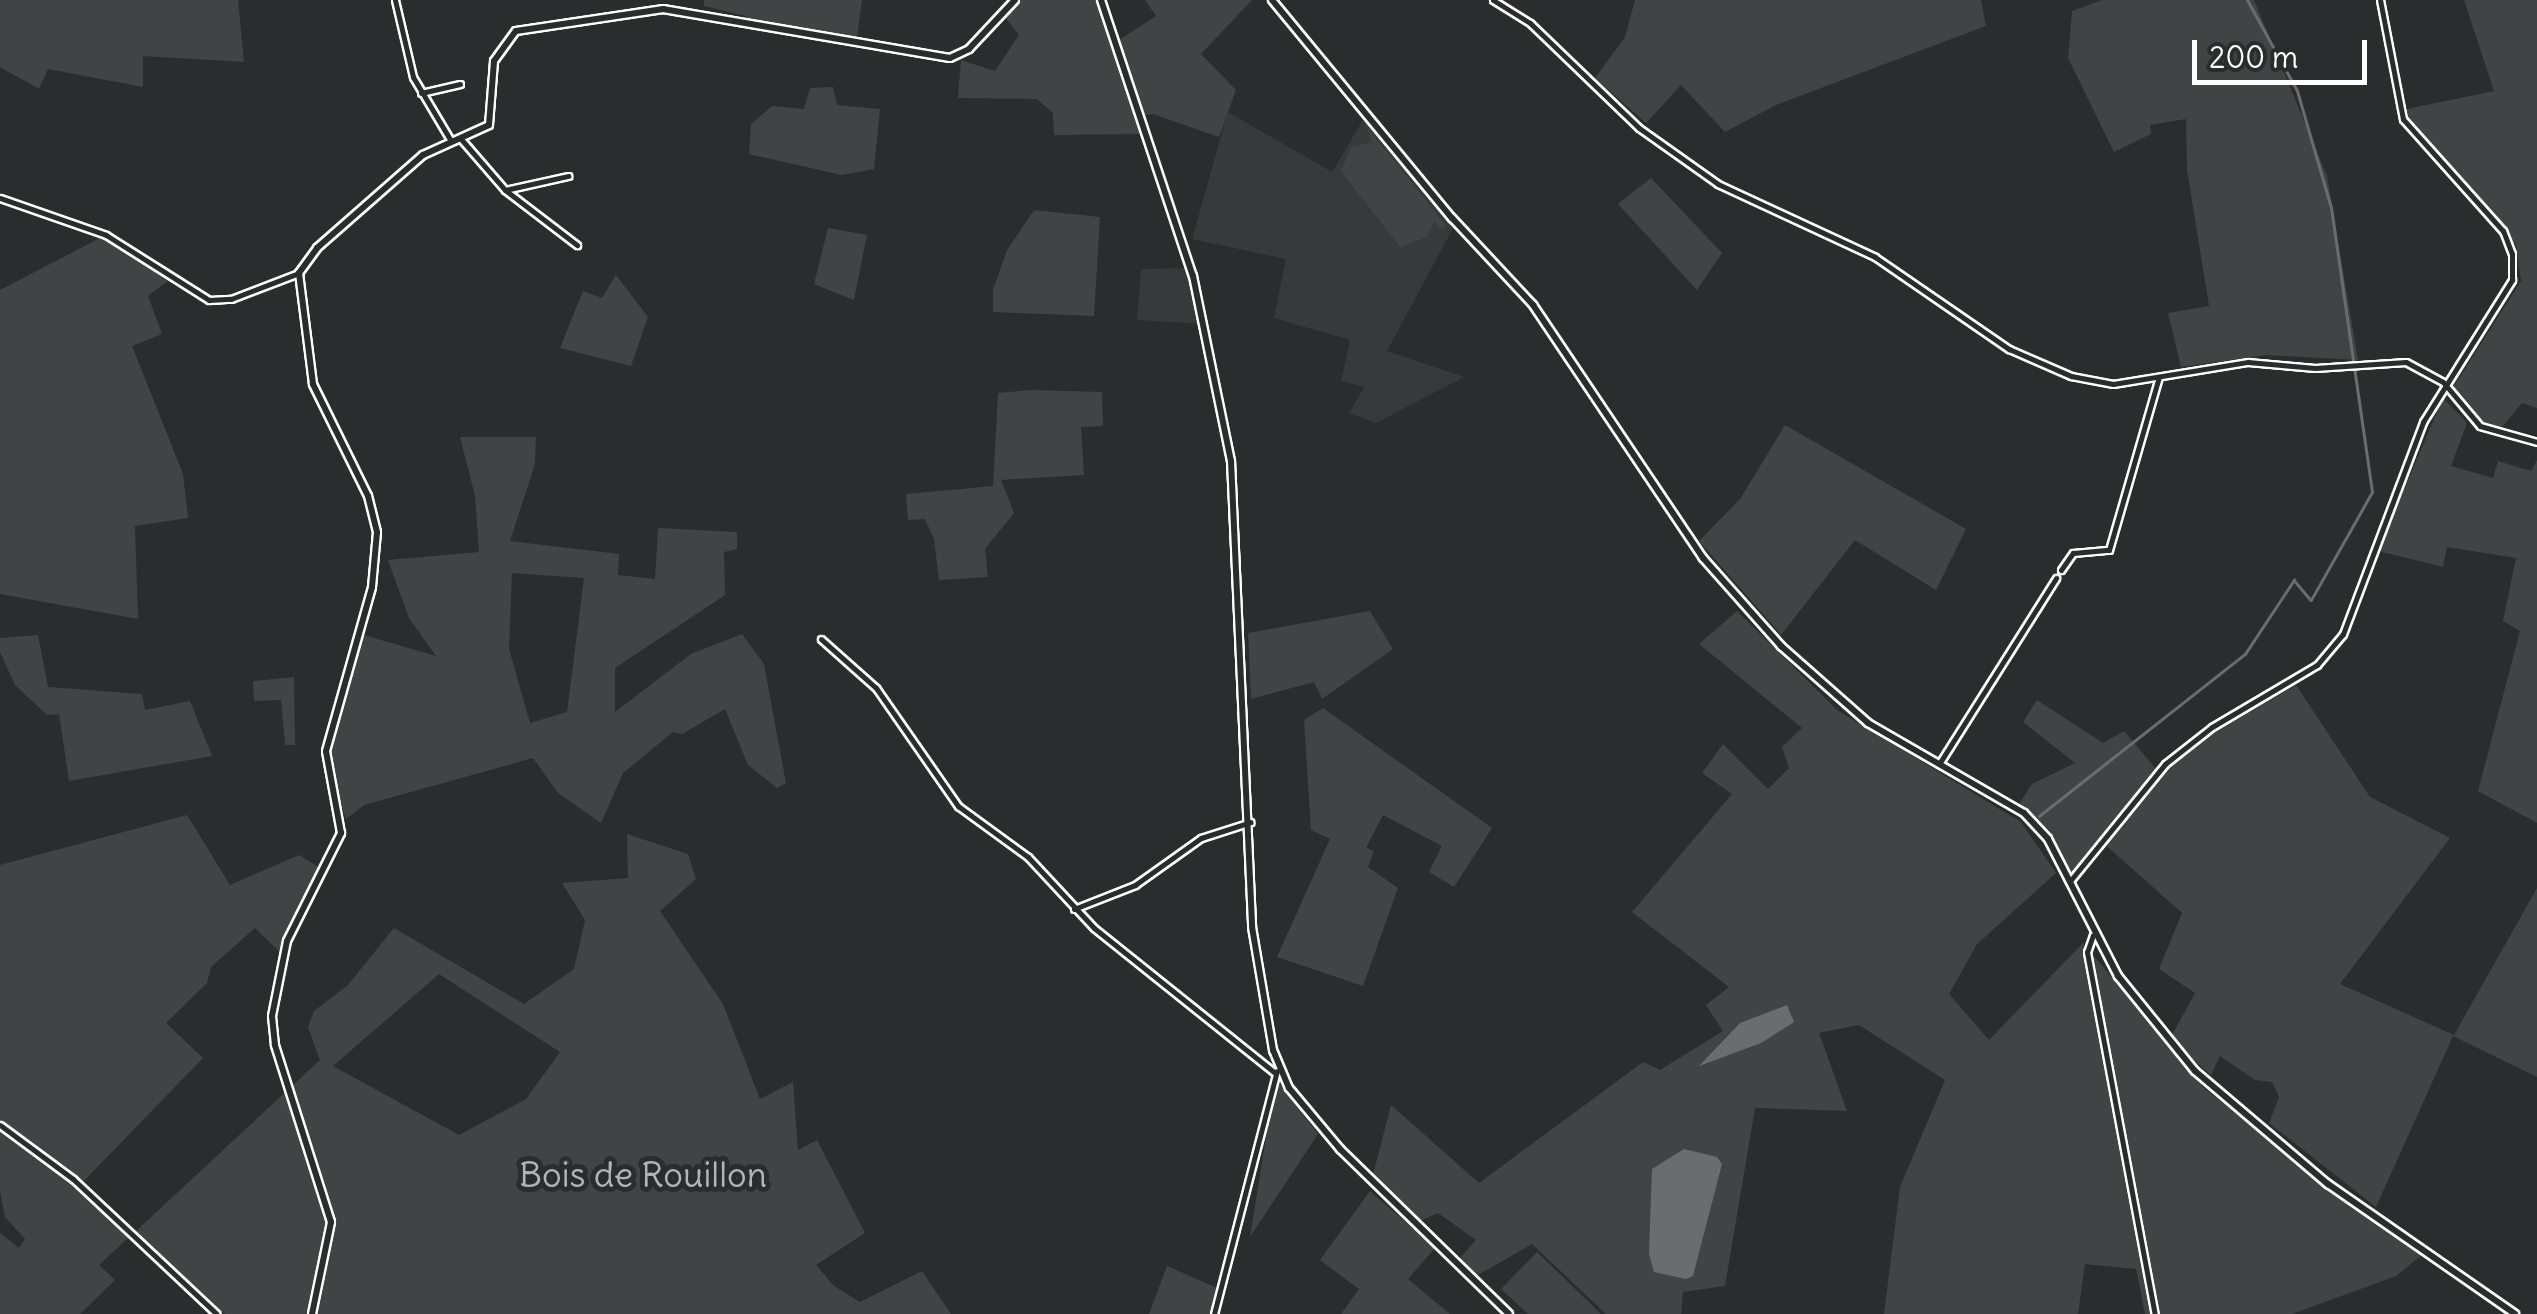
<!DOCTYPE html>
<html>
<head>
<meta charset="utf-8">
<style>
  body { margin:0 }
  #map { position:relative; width:2537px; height:1314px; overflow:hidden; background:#2a2d2e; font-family:Delius,sans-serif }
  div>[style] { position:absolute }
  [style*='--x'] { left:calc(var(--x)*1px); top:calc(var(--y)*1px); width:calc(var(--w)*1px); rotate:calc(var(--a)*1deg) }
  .built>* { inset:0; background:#373a3b }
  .green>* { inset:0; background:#414445 }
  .water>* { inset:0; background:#6a6c6d }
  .stream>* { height:2.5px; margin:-1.25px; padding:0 1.25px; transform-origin:1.25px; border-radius:1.25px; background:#6a6c6d }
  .roads { filter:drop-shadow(2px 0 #fff) drop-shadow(-2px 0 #fff) drop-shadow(0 2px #fff) drop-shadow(0 -2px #fff) }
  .minor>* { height:5px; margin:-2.5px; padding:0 2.5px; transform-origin:2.5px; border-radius:2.5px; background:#2a2d2e }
  .tertiary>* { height:6px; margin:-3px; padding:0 3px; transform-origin:3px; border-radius:3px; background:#2a2d2e }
  .secondary>* { height:6px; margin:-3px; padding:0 3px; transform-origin:3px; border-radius:3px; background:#2a2d2e }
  span { translate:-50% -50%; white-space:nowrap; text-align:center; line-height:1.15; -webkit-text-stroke:10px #2a2d2e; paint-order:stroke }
  .park-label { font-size:35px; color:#b3b4b5 }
  .scale { position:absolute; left:2192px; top:40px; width:175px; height:45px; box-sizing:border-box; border:5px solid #fff; border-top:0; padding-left:12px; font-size:30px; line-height:35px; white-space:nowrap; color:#fff; -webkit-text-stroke:8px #2a2d2e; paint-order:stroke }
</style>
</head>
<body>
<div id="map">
  <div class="built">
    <i style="clip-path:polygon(1228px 112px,1332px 172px,1363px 120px,1453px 228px,1387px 351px,1464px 377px,1376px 423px,1349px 413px,1364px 387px,1341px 381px,1350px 340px,1274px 318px,1286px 259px,1192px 239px)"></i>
    <i style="clip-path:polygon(1186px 268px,1202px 324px,1137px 320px,1141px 269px)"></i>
  </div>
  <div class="green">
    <i style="clip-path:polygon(0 0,238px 0,244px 62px,143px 56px,143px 87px,48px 69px,39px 89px,0 67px)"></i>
    <i style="clip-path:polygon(704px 0,862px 0,856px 46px,751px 28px,746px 16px,704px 6px)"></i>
    <i style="clip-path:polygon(1020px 0,1101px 0,1119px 40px,1156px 16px,1145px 0,1252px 0,1201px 54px,1236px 90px,1219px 137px,1153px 114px,1138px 116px,1141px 134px,1054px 135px,1053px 113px,1037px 99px,958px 98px,961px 60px,995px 71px,1019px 35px,1002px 13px)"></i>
    <i style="clip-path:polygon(1635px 0,1981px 0,1986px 26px,1776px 105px,1725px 132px,1681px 85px,1646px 123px,1595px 78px,1625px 37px)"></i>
    <i style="clip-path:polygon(2102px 0,2254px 0,2327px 176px,2358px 360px,2267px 355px,2181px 367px,2168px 313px,2209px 306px,2187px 170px,2186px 119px,2150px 125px,2151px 134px,2114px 152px,2068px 58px,2072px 11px)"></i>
    <i style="clip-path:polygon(2464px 0,2537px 0,2537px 408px,2522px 403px,2499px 431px,2475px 418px,2452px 389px,2521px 281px,2516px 245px,2402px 110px,2494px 91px)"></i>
    <i style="clip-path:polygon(833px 87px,837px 105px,880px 109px,874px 169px,842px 175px,749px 154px,751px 124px,772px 106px,804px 109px,810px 88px)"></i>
    <i style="clip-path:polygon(1365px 124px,1446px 226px,1442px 230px,1434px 221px,1427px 237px,1400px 247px,1341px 171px,1351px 147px,1372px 142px)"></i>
    <i style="clip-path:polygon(1651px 178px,1722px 253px,1697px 290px,1618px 204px)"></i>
    <i style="clip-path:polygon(1034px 210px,1100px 217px,1094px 316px,993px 312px,993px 290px,1007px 250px)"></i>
    <i style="clip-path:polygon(828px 228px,867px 235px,854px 300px,814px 284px)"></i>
    <i style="clip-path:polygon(102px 237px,168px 281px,148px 296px,162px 334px,132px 346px,183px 474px,188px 518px,135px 526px,138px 619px,0 594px,0 290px)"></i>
    <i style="clip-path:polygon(616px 275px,648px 317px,631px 366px,560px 348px,583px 291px,602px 298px)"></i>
    <i style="clip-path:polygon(1031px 390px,1102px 392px,1103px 426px,1081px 427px,1084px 475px,1001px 480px,1014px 513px,985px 549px,988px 577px,939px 580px,934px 539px,925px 519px,908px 520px,906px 494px,993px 486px,998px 393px)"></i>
    <i style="clip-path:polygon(2443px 398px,2467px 423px,2451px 466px,2493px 478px,2498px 461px,2531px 471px,2537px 460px,2537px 823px,2478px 791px,2520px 631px,2503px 621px,2516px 558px,2447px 547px,2443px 567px,2378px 551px)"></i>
    <i style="clip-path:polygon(1785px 425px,1966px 529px,1936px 590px,1855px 540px,1781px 635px,1699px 541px,1740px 499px)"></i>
    <i style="clip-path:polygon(evenodd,460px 437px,536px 437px,535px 464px,510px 541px,619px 554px,618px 575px,655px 579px,658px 528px,737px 532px,737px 549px,724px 552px,725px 595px,615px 668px,615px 712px,691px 654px,742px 634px,764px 664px,786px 783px,777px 788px,748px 765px,725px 709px,682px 734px,673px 732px,623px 773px,601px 823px,558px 793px,533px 758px,364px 805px,346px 819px,330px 769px,332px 743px,364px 635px,436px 656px,409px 618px,388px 560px,479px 552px,475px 496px,460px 437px,512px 573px,584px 578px,567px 712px,530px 723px,509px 649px,512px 573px)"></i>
    <i style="clip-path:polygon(1370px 611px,1393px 649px,1322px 699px,1314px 682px,1251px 699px,1248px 633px)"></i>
    <i style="clip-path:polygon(1737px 611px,1837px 710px,2021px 822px,2056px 873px,1977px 944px,1949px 994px,1989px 1040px,2083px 943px,2205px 1089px,2422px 1255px,2396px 1276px,2292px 1314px,2145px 1314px,2136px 1269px,2085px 1264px,2078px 1314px,1884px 1314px,1900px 1187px,1945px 1080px,1859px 1025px,1819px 1033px,1847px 1111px,1755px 1108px,1725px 1286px,1683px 1292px,1681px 1314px,1606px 1314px,1532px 1244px,1478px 1275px,1459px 1259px,1476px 1240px,1438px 1213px,1420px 1221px,1373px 1175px,1391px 1105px,1479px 1183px,1643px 1062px,1660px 1070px,1723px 1031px,1706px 1005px,1729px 987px,1632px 912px,1732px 794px,1702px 773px,1723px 744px,1768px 789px,1789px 768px,1782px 747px,1802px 728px,1699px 644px)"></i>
    <i style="clip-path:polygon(38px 635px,48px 687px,142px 694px,145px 710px,190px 701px,212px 756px,69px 781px,59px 714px,47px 715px,15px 685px,0 652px,0 638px)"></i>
    <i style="clip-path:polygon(294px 677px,295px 745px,285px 745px,281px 700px,254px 701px,253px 681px)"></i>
    <i style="clip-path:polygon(2296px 685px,2370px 797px,2450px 838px,2340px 984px,2454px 1035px,2537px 888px,2537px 1077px,2453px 1036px,2376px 1207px,2269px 1123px,2279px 1097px,2272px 1082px,2255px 1080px,2220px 1056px,2211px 1075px,2170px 1039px,2195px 993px,2159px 969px,2182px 913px,2100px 840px,2071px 875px,2049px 830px,2019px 804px,2032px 784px,2075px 763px,2023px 722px,2037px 700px,2103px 743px,2124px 731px,2155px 768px)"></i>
    <i style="clip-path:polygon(1323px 708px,1492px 828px,1454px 887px,1429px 872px,1442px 846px,1383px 815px,1366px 848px,1374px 851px,1368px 867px,1398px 888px,1363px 986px,1277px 957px,1330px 839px,1311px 830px,1304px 720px)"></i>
    <i style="clip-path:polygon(187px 815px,230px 885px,299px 855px,320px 868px,281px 953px,255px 928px,211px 967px,207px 983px,166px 1023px,203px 1058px,78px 1187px,129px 1237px,99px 1265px,115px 1280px,80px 1314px,0 1314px,0 1233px,19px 1248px,25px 1239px,5px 1217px,0 1191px,0 865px)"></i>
    <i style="clip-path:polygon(evenodd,627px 834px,688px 854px,696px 879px,660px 911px,723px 1004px,760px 1099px,793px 1082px,798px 1150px,817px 1140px,865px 1233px,816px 1265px,834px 1286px,860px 1302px,922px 1271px,951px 1314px,225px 1314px,135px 1232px,320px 1060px,308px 1027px,314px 1011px,347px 986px,394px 928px,524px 1004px,574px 969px,585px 920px,562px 883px,628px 878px,627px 834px,439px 974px,560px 1052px,526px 1099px,459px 1135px,333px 1066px,439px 974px)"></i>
    <i style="clip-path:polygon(1279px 1084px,1318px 1134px,1250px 1237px,1274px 1087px)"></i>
    <i style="clip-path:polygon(1370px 1191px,1435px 1248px,1408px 1279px,1450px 1314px,1341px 1314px,1359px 1289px,1320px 1260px)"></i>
    <i style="clip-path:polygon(1537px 1252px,1600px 1313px,1600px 1314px,1528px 1314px,1501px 1289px)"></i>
    <i style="clip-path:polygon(1167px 1266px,1217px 1288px,1209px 1314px,1149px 1314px)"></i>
  </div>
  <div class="water">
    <i style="clip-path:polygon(1787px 1005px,1794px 1022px,1761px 1043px,1699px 1066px,1740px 1023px)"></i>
    <i style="clip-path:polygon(1684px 1149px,1717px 1157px,1722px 1164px,1693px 1276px,1686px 1279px,1654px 1272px,1649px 1254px,1652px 1169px)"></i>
  </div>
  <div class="stream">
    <i style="--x:2039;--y:816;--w:262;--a:-38.2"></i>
    <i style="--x:2245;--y:654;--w:89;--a:-56.5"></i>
    <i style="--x:2294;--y:580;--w:26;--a:50"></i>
    <i style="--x:2311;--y:600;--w:124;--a:-60.5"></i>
    <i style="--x:2372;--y:492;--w:287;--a:-98.2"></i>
    <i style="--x:2331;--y:208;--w:122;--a:-106.2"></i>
    <i style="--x:2297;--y:91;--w:104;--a:-118.8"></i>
  </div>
  <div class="roads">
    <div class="minor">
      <i style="--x:395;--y:0;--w:79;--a:76.8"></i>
      <i style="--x:413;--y:77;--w:74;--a:59.3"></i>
      <i style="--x:1493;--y:0;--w:44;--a:31.9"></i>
      <i style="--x:1530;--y:23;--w:151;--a:43.9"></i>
      <i style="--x:1639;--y:128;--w:97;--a:35.3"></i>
      <i style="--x:1718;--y:184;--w:173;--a:24.9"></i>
      <i style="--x:1875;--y:257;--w:163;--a:34.5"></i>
      <i style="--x:2009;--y:349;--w:68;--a:23.5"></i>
      <i style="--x:2071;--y:376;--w:43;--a:10.8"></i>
      <i style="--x:2113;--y:384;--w:137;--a:-9.3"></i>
      <i style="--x:2248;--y:362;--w:67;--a:5.1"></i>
      <i style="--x:2315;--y:368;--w:91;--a:-3.8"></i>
      <i style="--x:2406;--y:362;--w:42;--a:28.4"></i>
      <i style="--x:2443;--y:382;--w:57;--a:49.9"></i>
      <i style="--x:2480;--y:426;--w:59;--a:15.7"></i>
      <i style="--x:421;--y:93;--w:40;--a:-13"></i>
      <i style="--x:461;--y:139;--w:67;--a:49.2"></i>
      <i style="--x:505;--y:190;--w:91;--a:37.4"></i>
      <i style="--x:505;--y:190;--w:65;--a:-12.5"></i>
      <i style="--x:0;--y:198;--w:112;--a:19.2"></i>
      <i style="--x:106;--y:235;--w:122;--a:32.3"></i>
      <i style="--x:209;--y:300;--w:22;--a:-3"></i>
      <i style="--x:231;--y:299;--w:73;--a:-20.9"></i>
      <i style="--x:2061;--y:570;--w:21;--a:-55"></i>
      <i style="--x:2073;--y:553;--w:36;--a:-5"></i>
      <i style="--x:2109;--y:550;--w:180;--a:-73.9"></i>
      <i style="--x:821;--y:639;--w:74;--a:41.7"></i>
      <i style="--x:876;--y:688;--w:144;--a:55.2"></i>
      <i style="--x:958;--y:806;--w:87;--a:36.1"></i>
      <i style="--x:1028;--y:857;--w:97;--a:47.1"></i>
      <i style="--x:1094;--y:928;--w:232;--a:38.7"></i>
      <i style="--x:1939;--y:764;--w:220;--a:-57.8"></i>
      <i style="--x:2070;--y:881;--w:151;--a:-50.9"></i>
      <i style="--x:2165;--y:764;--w:60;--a:-38.2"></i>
      <i style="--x:2212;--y:727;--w:122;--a:-30.6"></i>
      <i style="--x:2317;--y:665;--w:40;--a:-50"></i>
      <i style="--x:2343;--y:634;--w:227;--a:-69.3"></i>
      <i style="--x:2423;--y:422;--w:168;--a:-57.9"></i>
      <i style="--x:2512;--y:280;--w:26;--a:-90"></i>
      <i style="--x:2512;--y:254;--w:25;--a:-111"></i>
      <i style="--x:2503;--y:231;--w:150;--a:-131.8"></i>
      <i style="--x:2403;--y:119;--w:121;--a:-100.9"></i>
      <i style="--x:1074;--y:909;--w:66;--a:-21.5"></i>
      <i style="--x:1135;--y:885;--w:81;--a:-35.5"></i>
      <i style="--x:1201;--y:838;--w:52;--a:-17.7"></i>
      <i style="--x:2093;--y:935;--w:18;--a:109"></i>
      <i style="--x:2087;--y:952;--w:368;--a:79.4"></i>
      <i style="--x:0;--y:1125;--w:91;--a:36.5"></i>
      <i style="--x:73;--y:1179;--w:197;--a:43.2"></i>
      <i style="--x:1214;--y:1314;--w:251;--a:-75.5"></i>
    </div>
    <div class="tertiary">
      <i style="--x:1101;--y:0;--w:291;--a:71.6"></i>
      <i style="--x:1193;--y:276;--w:189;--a:78.4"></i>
      <i style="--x:1231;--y:461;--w:466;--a:87.4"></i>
      <i style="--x:1252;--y:927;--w:125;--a:80.3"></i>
      <i style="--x:1273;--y:1050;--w:41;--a:67.2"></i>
      <i style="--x:1289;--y:1088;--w:80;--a:50.1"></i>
      <i style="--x:1340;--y:1149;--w:236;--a:44.3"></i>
      <i style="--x:312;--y:1314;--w:94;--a:-78.3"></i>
      <i style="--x:331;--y:1222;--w:186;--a:-107.6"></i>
      <i style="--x:275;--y:1045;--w:29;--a:-96"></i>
      <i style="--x:272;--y:1016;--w:76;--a:-78.7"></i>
      <i style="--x:287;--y:941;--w:121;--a:-63.4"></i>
      <i style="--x:341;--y:833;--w:83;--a:-100.4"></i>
      <i style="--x:326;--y:751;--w:170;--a:-74.3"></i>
      <i style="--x:372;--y:587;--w:55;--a:-84.8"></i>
      <i style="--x:377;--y:532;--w:37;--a:-104"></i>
      <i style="--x:368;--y:496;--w:125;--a:-116.2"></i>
      <i style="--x:313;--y:384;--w:112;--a:-97.2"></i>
      <i style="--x:299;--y:273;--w:31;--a:-54"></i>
      <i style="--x:317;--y:248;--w:141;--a:-41.3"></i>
      <i style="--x:423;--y:155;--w:72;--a:-24.4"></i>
      <i style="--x:489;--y:125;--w:64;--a:-85.5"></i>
      <i style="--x:494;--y:61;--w:37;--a:-54"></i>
      <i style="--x:516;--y:31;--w:149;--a:-8.5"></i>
      <i style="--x:663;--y:9;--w:291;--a:9.7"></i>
      <i style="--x:950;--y:58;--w:21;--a:-25"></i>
      <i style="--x:969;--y:49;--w:67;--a:-46.8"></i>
    </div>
    <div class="secondary">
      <i style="--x:1272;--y:0;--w:283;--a:50.5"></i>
      <i style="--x:1452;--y:218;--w:119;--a:47"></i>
      <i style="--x:1533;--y:305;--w:305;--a:56.1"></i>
      <i style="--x:1703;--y:558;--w:118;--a:48.4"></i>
      <i style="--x:1781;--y:646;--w:116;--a:41.5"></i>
      <i style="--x:1868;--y:723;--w:180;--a:30"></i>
      <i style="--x:2024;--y:813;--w:35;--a:47"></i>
      <i style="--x:2048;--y:839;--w:154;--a:62.9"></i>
      <i style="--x:2118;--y:976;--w:122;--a:51"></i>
      <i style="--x:2195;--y:1071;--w:175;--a:40.4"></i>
      <i style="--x:2328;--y:1184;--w:228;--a:34.8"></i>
    </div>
  </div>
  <div class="park-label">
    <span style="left:643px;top:1174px">Bois de Rouillon</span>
  </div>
  <div class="scale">200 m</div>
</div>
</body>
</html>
